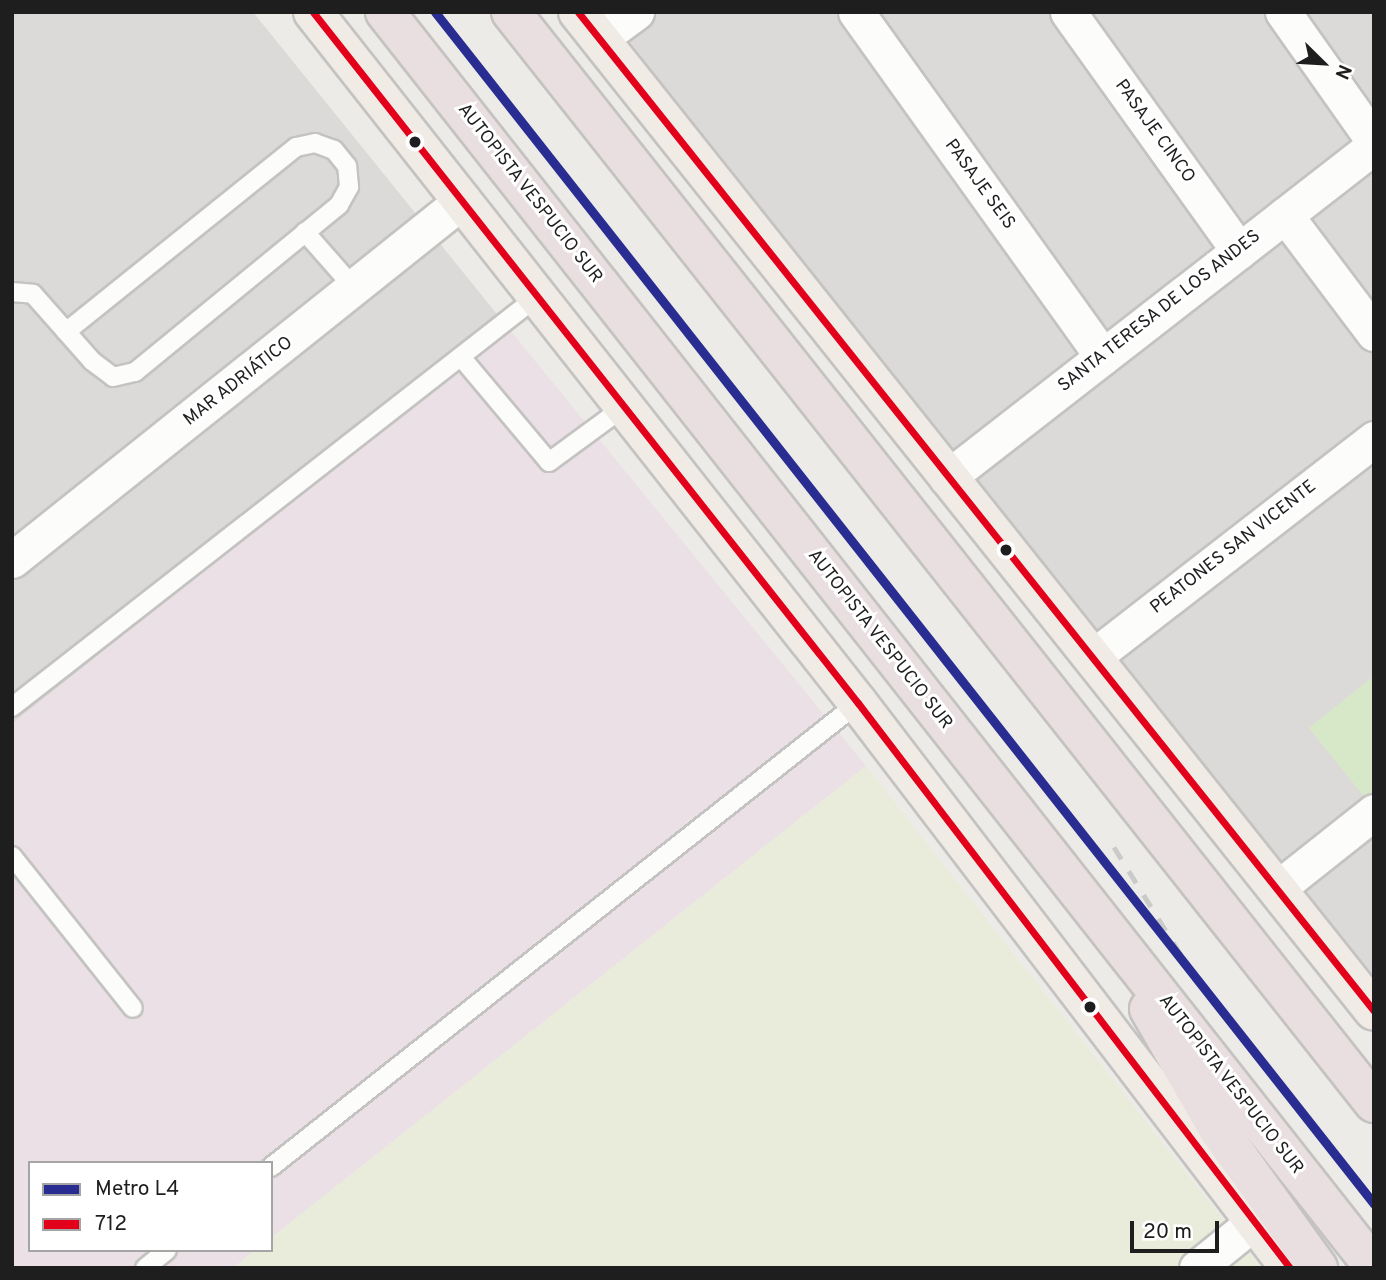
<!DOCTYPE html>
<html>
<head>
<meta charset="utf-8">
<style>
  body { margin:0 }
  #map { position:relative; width:1386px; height:1280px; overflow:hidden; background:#edebe7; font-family:Overpass,sans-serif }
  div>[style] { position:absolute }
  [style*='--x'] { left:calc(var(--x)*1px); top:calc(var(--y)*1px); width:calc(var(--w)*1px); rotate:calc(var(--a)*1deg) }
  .residential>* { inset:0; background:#dcdad8 }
  .industrial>* { inset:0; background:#eae0e5 }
  .farmland>* { inset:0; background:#eaecdb }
  .grass>* { inset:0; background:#d7e8c8 }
  .roads { filter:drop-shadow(2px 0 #c4c3c1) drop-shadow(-2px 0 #c4c3c1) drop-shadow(0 2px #c4c3c1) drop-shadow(0 -2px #c4c3c1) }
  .service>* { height:18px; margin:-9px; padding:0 9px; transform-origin:9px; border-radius:9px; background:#fcfcfb }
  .minor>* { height:35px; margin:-17.5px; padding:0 17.5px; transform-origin:17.5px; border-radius:17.5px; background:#fcfcfb }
  .primary>* { height:38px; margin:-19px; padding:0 19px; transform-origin:19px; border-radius:19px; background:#f0ece5 }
  .motorway>* { height:38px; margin:-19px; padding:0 19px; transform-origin:19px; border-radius:19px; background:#eadfe0 }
  .rail>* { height:5px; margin-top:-2.5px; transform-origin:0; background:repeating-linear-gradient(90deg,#cacac9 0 14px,transparent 0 28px) }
  .bus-1>* { height:7px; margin:-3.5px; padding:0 3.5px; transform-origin:3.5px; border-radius:3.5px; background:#e2001a }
  .metro-1>* { height:9px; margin:-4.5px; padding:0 4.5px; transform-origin:4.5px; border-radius:4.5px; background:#292d91 }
  .dots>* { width:19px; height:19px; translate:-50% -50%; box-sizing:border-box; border:4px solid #fff; border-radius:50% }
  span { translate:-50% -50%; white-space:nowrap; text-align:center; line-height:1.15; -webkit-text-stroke:6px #fff; paint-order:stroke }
  .street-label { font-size:18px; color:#1e1e1e }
  .frame { position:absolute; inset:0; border:14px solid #1e1e1e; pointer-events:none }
  .legend { position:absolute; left:28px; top:1161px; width:245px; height:91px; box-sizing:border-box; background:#fff; border:2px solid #a5a5a5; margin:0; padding:9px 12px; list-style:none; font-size:21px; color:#1e1e1e }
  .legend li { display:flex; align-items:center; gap:14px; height:35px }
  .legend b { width:35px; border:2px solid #a5a5a5 }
  .north { position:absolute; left:1288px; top:28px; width:70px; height:70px; -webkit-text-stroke:5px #fff; paint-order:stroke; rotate:114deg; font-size:19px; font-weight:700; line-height:28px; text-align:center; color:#1e1e1e }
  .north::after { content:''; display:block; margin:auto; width:24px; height:32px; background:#1e1e1e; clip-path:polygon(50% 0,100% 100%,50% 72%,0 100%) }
  .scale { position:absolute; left:1130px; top:1221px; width:89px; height:32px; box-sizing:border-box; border:4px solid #1e1e1e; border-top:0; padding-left:9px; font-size:21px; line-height:24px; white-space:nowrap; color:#1e1e1e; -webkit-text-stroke:5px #fff; paint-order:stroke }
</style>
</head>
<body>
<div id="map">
  <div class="residential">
    <i style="clip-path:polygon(12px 12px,253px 12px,509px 329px,12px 724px)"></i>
    <i style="clip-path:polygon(608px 12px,1374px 12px,1374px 990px,861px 353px)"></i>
  </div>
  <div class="industrial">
    <i style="clip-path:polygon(509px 329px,866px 766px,271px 1238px,271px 1163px,30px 1163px,30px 1250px,255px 1250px,233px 1268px,12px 1268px,12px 724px)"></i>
  </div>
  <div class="farmland">
    <i style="clip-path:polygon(866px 766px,1261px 1268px,233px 1268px,255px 1250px,271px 1250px,271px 1238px)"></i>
  </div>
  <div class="grass">
    <i style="clip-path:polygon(1374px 676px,1374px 809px,1309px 728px)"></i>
  </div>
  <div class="roads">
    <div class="service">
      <i style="--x:305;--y:232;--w:77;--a:48.7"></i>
      <i style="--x:12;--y:292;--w:21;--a:5"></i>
      <i style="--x:33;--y:294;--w:89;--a:48.6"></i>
      <i style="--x:92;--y:361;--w:26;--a:37"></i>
      <i style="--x:113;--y:377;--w:23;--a:-13"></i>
      <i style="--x:135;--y:372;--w:264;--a:-39.3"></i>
      <i style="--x:339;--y:205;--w:21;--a:-61"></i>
      <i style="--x:349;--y:187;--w:21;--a:-95"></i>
      <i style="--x:347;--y:166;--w:21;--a:-129"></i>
      <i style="--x:334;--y:150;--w:20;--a:-160"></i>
      <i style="--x:315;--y:143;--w:19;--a:168"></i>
      <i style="--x:296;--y:147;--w:295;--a:141.2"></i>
      <i style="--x:461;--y:357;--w:137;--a:50"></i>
      <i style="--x:549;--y:462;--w:93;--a:-36.3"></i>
      <i style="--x:12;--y:707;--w:668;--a:-38"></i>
      <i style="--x:12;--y:856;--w:194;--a:51.5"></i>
      <i style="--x:271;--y:1167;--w:748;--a:-38.32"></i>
      <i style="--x:145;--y:1268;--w:28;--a:-39"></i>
    </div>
    <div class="minor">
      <i style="--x:856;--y:12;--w:424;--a:54.4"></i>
      <i style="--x:1068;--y:12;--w:294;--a:54.4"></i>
      <i style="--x:1283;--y:12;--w:158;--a:54.8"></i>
      <i style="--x:599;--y:39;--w:46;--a:-36.1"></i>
      <i style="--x:1285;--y:215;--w:148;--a:53"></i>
      <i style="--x:947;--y:478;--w:541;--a:-37.87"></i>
      <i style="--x:12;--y:560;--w:577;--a:-38.6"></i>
      <i style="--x:1093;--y:657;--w:356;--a:-37.8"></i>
      <i style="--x:1278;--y:888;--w:122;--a:-38.4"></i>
      <i style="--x:1197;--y:1268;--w:73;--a:-38.9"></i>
    </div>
    <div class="primary">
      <i style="--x:313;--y:12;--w:880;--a:51.74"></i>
      <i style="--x:858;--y:703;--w:711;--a:52.6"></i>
      <i style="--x:578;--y:12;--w:1277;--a:51.45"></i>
    </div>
    <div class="motorway">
      <i style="--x:385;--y:12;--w:1598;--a:51.76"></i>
      <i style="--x:511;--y:12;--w:1391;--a:51.66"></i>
      <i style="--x:1149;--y:1009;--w:140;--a:60"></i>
      <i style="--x:1219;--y:1130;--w:170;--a:54.3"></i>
    </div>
  </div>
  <div class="rail">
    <i style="--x:1114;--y:847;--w:142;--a:58.2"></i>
  </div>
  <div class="bus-1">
    <i style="--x:313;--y:12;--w:880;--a:51.74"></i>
    <i style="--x:858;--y:703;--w:711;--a:52.6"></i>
    <i style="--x:578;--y:12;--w:1277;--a:51.45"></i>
  </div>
  <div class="metro-1">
    <i style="--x:435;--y:12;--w:1517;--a:51.77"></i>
  </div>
  <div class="dots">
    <i style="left:415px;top:142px;background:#1e1e1e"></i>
    <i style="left:1006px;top:550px;background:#1e1e1e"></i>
    <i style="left:1090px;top:1007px;background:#1e1e1e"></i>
  </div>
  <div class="street-label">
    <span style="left:1154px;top:132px;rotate:54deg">PASAJE CINCO</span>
    <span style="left:979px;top:185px;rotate:54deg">PASAJE SEIS</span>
    <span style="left:529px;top:194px;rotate:52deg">AUTOPISTA VESPUCIO SUR</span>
    <span style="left:1160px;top:312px;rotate:-38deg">SANTA TERESA DE LOS ANDES</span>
    <span style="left:239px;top:382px;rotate:-38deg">MAR ADRIÁTICO</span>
    <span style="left:1234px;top:548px;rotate:-38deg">PEATONES SAN VICENTE</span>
    <span style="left:879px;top:640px;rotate:52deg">AUTOPISTA VESPUCIO SUR</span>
    <span style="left:1230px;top:1085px;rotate:52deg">AUTOPISTA VESPUCIO SUR</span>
  </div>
  <div class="frame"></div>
  <ul class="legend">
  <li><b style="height:9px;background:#292d91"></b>Metro L4</li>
  <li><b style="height:9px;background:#e2001a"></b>712</li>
  </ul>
  <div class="north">N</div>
  <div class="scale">20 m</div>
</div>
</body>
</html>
